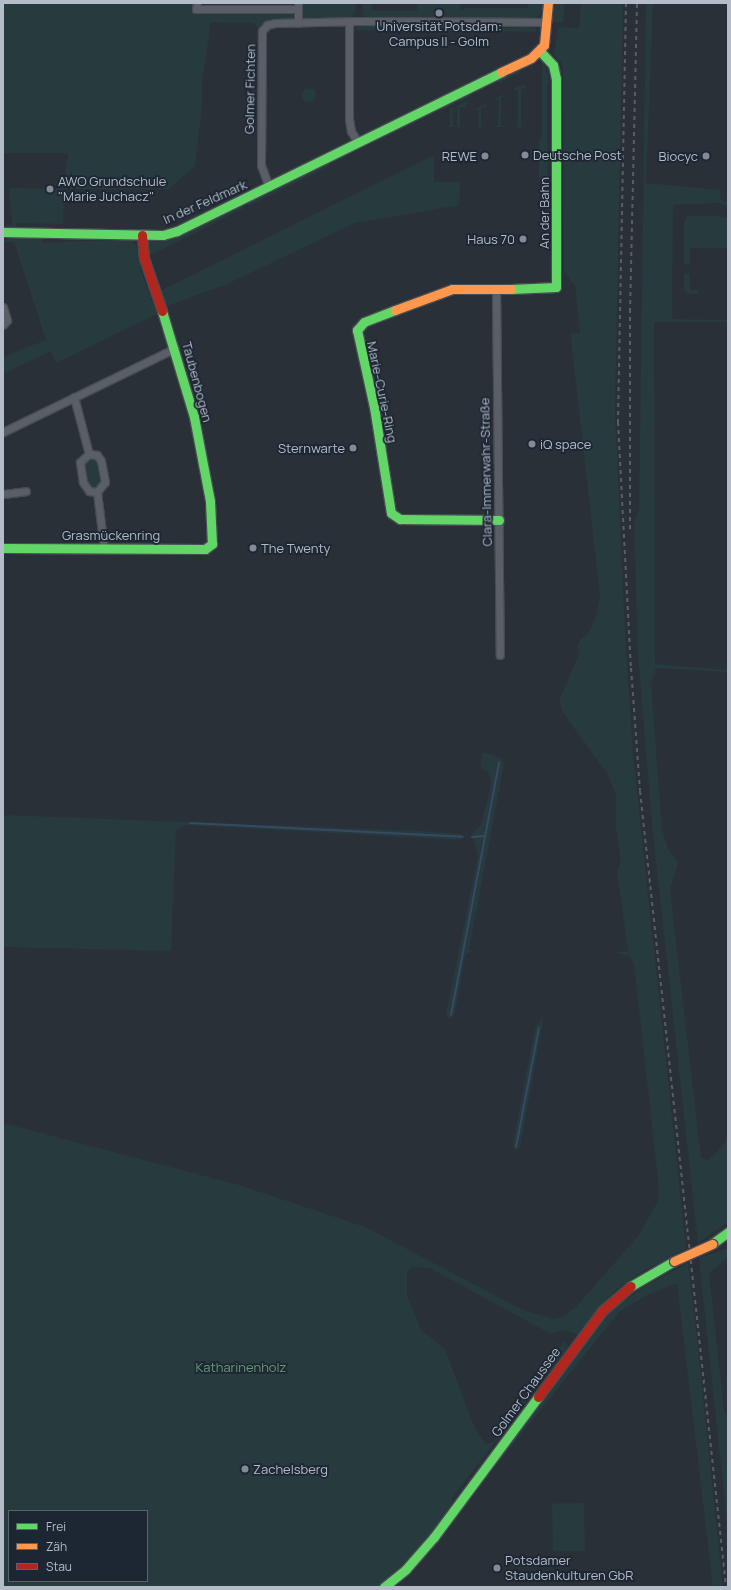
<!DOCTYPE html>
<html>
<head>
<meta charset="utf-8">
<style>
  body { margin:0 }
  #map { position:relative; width:731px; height:1590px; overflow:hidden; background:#2a3038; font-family:Manrope,sans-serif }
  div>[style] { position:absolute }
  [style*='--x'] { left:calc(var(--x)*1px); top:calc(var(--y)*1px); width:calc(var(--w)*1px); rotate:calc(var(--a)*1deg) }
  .green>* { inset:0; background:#273a3e; transform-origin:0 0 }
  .round { border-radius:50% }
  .stream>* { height:2px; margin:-1px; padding:0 1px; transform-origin:1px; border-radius:1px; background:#384963 }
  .roads { filter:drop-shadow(1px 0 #484c53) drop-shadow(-1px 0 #484c53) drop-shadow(0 1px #484c53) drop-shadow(0 -1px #484c53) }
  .street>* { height:7px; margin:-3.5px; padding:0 3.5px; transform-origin:3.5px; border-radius:3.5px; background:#5a5e66 }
  .fast>* { height:9px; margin:-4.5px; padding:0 4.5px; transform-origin:4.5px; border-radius:4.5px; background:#63d668 }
  .slow>* { height:9px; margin:-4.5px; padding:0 4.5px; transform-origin:4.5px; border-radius:4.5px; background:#ff974d }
  .jam>* { height:9px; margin:-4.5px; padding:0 4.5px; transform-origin:4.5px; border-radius:4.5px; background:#b3261e }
  .rail>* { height:2px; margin-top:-1px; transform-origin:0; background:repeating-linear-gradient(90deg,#595d64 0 4px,transparent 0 8px) }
  .bridges { filter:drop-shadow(1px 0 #484c53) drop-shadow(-1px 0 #484c53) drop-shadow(0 1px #484c53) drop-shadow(0 -1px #484c53) }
  .slow-bridge>* { height:9px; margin:-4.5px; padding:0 4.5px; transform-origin:4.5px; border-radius:4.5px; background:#ff974d }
  .dots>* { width:11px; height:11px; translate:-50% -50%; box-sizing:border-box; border:2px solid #1d2633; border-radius:50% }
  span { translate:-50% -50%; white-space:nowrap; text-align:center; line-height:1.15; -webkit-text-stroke:3.5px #1d2633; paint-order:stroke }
  .poi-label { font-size:13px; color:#b4bcc9 }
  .left { translate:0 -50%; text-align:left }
  .right { translate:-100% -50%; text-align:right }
  .street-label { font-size:13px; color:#b4bcc9 }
  .park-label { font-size:13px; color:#6b9a76 }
  .frame { position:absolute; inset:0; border:4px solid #b4bcc9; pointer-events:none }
  .legend { position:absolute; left:8px; top:1510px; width:140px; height:72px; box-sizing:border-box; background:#1d2633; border:1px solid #59626f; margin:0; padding:5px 7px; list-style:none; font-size:12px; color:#b4bcc9 }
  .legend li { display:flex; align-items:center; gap:8px; height:20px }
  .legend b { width:20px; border:1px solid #59626f }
</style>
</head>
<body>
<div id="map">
  <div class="green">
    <i style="clip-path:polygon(3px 3px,197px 3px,196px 9px,291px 11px,295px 16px,291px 20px,268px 21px,260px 30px,253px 23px,211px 22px,202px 82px,202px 106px,195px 166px,169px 189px,64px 189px,63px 224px,16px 223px,16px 229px,7px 229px,3px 225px,12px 225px,9px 188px,64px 189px,68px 153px,3px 153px)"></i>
    <i style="clip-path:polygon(202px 3px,295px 3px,292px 6px,205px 7px)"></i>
    <i style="clip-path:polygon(356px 3px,355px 14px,350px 18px,303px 18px,300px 16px,300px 4px,303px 3px)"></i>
    <i style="clip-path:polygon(363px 3px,372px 3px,372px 11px,417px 11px,417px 3px,460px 3px,461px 10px,465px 10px,465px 8px,528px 8px,528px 3px,545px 3px,544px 12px,534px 19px,366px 18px,363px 14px)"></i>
    <i style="clip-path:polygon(553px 3px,565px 3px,563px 22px,552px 22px)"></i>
    <i style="clip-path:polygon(evenodd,581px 3px,623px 3px,615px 411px,625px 633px,633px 754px,686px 1248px,638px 1274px,617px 1289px,598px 1309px,579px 1335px,564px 1330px,551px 1334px,430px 1268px,412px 1267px,407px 1272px,407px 1296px,421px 1330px,445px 1349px,470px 1416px,478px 1434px,487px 1444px,491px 1443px,497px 1438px,564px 1341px,568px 1347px,452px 1498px,453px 1502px,424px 1544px,378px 1587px,3px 1587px,3px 1123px,239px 1185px,365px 1227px,523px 1310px,552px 1319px,562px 1317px,576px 1307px,638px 1236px,657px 1203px,659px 1189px,634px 964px,630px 957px,614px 952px,628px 951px,617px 871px,621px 862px,616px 829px,616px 794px,607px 773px,563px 713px,559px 700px,578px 657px,580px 649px,577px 648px,580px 640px,588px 633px,595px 620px,600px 595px,571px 340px,571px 333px,580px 333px,575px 286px,564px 272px,563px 65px,554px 54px,558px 27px,579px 28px,581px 3px,9px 1511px,147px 1511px,147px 1581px,9px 1581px,9px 1511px)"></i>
    <i style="clip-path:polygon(646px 3px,653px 3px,646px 183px,720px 190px,720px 199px,728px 203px,728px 206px,717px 203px,673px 205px,672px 319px,728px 320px,728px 322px,654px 322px,655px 664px,728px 670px,728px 672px,656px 668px,651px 683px,662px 830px,668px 849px,678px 863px,670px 890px,701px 1158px,708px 1160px,712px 1157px,728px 1140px,728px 1222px,698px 1243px,652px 824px,638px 655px,634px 522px,639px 511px)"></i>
    <i style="clip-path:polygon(362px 24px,396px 27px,402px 25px,403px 28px,413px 25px,414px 31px,353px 30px)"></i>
    <i style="clip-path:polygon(435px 25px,443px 27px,456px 27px,458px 25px,469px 28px,471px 25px,480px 25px,482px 28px,495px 28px,501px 25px,504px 28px,515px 28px,521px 25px,531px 28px,536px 25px,536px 32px,433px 31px)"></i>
    <i style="clip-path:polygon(542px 64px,546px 67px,549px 81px,547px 88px,548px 182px,539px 182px,539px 139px,542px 138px)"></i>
    <i style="clip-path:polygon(517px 70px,522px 72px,499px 83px,497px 79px)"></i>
    <i style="clip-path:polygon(524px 84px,526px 88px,521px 89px,521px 126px,526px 127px,514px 128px,518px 126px,518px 90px,513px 89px)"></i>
    <i class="round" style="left:302px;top:88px;width:14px;height:14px"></i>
    <i style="clip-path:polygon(469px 93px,471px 96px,459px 102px,457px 99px,453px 101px,454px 104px,445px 109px,445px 104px)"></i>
    <i style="clip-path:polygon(505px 94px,506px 97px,501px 97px,501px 125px,506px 127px,493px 127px,498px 125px,499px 100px,493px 99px)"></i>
    <i style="clip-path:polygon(472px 99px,465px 107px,460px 107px,460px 126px,465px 127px,457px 127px,457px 106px)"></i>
    <i style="clip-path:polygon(486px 104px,486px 107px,481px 108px,481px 125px,485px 127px,473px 127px,478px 126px,479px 110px,474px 109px)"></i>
    <i style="clip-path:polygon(455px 107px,452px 114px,454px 127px,445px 127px,450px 125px,450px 109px)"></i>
    <i style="clip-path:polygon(434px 155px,434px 182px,460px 182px,459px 205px,355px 223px,225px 285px,167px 306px,160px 304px,156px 293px)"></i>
    <i style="clip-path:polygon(328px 163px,330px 166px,249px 206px,247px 202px)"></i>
    <i style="clip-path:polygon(242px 205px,244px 208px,145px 258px,144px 246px,148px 241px,182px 233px)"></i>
    <i style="clip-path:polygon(688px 216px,716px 216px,728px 218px,728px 248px,690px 248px,690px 265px,686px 265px,684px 262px,684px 221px)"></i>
    <i style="clip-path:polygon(8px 236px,42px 236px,43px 243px,130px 239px,138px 248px,143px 264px,139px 266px,157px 314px,56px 363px,51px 351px,3px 374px,3px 357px,46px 340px,14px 242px,3px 242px,3px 240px,8px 240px)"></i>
    <i style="clip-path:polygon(690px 273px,690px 290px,698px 290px,698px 294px,687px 294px,684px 291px,684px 275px)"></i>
    <i style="clip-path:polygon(92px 457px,98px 460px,103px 482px,95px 489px,89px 488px,82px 467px,84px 460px)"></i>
    <i style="clip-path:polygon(483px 752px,501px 758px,504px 764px,469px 950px,474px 951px,466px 954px,464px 960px,455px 1014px,449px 1019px,446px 1014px,478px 856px,472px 834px,481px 825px,491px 783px,489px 773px,480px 767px)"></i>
    <i style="clip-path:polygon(3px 815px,422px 831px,460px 834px,463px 837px,460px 840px,184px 825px,176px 830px,171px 951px,3px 947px)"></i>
    <i style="clip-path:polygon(544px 1016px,520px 1147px,515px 1152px,513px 1144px,531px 1048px,536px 1026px)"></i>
    <i style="clip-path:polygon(728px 1248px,728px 1258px,709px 1273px,724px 1410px,728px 1417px,728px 1533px,699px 1258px)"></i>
    <i style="clip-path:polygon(688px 1263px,696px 1330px,723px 1587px,713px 1587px,677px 1283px,647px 1295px,619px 1312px,498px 1463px,494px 1460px,600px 1319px,621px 1298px,626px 1300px,645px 1286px)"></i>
    <i style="clip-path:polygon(467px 1497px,471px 1500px,419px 1565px,419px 1564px)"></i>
    <i style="left:584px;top:1503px;width:48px;height:32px;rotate:89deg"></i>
  </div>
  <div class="stream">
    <i style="--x:190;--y:823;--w:273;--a:2.9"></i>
    <i style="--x:472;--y:837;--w:13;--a:-4"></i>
    <i style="--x:451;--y:1015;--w:257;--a:-79.2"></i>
    <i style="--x:516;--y:1147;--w:121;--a:-79.1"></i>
  </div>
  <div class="roads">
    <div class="street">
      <i style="--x:197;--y:3;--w:6;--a:99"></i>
      <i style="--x:196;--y:9;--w:102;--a:0"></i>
      <i style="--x:298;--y:3;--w:20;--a:90"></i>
      <i style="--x:349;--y:23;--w:96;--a:90"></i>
      <i style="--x:349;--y:119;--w:12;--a:81"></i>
      <i style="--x:351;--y:131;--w:14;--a:60"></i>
      <i style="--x:269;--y:187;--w:23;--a:-110"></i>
      <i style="--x:261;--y:165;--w:134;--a:-89.6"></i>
      <i style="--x:262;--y:31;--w:8;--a:-50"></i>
      <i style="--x:267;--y:25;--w:8;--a:-14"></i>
      <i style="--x:275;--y:23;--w:84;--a:-1.4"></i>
      <i style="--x:359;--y:21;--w:188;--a:0.3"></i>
      <i style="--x:496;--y:288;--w:367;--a:89.4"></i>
      <i style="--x:3;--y:307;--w:14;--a:73"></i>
      <i style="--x:7;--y:320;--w:6;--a:129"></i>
      <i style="--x:74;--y:397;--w:59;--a:75.3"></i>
      <i style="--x:3;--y:432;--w:191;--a:-26"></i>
      <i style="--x:89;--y:454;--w:8;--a:7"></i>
      <i style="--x:97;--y:455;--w:7;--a:56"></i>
      <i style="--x:101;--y:461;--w:21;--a:79"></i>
      <i style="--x:105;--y:482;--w:13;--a:129"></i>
      <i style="--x:97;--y:492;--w:8;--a:-173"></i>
      <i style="--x:89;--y:491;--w:11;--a:-124"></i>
      <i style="--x:83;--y:482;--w:20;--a:-99"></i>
      <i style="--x:80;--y:462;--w:12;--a:-42"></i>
      <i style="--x:97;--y:492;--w:56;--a:82.9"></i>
      <i style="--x:3;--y:494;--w:23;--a:-7"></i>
    </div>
    <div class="fast">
      <i style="--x:3;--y:232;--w:160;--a:1.1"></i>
      <i style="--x:163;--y:235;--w:15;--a:-16"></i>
      <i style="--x:177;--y:231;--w:361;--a:-26.1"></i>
      <i style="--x:511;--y:289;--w:45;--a:-2.5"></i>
      <i style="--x:556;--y:287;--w:208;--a:-90"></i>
      <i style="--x:556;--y:79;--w:14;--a:-102"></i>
      <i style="--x:553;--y:65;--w:19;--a:-133"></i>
      <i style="--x:395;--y:310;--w:33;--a:159"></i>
      <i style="--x:364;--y:322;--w:11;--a:131"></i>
      <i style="--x:357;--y:330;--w:79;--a:77.6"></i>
      <i style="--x:374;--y:407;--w:107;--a:80.9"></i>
      <i style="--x:391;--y:513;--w:11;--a:34"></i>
      <i style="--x:400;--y:519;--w:99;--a:0.6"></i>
      <i style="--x:3;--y:548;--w:202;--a:0.3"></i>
      <i style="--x:205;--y:549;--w:9;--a:-36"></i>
      <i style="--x:212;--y:544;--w:43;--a:-92.7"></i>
      <i style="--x:210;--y:501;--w:86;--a:-100.8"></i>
      <i style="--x:194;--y:417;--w:111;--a:-106.8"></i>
      <i style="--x:713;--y:1243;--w:19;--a:-36"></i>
      <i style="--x:631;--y:1286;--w:50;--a:-30.2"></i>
      <i style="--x:384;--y:1587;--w:28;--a:-39"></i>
      <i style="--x:406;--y:1569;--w:43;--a:-48.8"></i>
      <i style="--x:434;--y:1537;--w:174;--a:-53.4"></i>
    </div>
    <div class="slow">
      <i style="--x:501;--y:72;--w:33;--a:-25"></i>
      <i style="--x:531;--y:58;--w:18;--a:-45"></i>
      <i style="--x:544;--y:45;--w:42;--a:-84.6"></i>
      <i style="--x:395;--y:310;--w:61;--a:-20.2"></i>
      <i style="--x:452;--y:289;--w:59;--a:0"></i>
    </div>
    <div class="jam">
      <i style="--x:142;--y:235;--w:23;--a:85"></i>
      <i style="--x:144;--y:258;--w:56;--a:71.2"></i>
      <i style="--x:538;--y:1397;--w:107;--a:-53.3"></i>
      <i style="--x:602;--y:1311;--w:38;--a:-41"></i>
    </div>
  </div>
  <div class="rail">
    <i style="--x:626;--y:3;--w:419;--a:91.1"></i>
    <i style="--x:618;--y:422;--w:246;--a:87"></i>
    <i style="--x:631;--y:668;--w:123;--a:85.8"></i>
    <i style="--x:640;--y:791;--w:801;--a:83.83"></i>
    <i style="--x:630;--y:529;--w:217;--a:-90"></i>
    <i style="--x:630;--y:312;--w:309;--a:-88.7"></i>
  </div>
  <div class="bridges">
    <div class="slow-bridge">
      <i style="--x:674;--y:1261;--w:42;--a:-24.1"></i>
    </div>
  </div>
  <div class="dots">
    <i style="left:439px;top:13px;background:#848b96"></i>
    <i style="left:525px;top:155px;background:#848b96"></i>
    <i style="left:485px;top:156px;background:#848b96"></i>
    <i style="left:706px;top:156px;background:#848b96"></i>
    <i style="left:50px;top:189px;background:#848b96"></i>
    <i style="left:523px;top:239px;background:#848b96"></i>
    <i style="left:532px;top:444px;background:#848b96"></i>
    <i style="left:353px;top:448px;background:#848b96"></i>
    <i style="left:253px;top:548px;background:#848b96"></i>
    <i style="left:245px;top:1469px;background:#848b96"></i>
    <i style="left:497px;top:1568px;background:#848b96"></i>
  </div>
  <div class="poi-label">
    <span style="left:439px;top:34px">Universität Potsdam:<br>Campus II - Golm</span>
    <span class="left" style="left:533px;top:155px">Deutsche Post</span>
    <span class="right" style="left:477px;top:156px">REWE</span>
    <span class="right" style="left:698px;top:156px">Biocyc</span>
    <span class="left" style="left:58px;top:189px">AWO Grundschule<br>"Marie Juchacz"</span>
    <span class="right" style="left:515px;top:239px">Haus 70</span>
    <span class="left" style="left:540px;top:444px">iQ space</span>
    <span class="right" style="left:345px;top:448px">Sternwarte</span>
    <span class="left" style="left:261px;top:548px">The Twenty</span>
    <span class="left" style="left:253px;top:1469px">Zachelsberg</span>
    <span class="left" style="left:505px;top:1568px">Potsdamer<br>Staudenkulturen GbR</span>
  </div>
  <div class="street-label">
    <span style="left:250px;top:89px;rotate:-89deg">Golmer Fichten</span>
    <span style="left:205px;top:202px;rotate:-24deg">In der Feldmark</span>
    <span style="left:544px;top:213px;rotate:-90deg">An der Bahn</span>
    <span style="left:197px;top:382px;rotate:75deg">Taubenbogen</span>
    <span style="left:382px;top:392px;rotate:78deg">Marie-Curie-Ring</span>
    <span style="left:486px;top:472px;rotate:-91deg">Clara-Immerwahr-Straße</span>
    <span style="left:111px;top:535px">Grasmückenring</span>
    <span style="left:526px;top:1392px;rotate:-54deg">Golmer Chaussee</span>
  </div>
  <div class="park-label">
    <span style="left:241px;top:1367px">Katharinenholz</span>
  </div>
  <div class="frame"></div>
  <ul class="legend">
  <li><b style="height:5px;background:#63d668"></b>Frei</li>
  <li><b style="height:5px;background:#ff974d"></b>Zäh</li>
  <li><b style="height:5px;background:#b3261e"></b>Stau</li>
  </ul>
</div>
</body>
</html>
